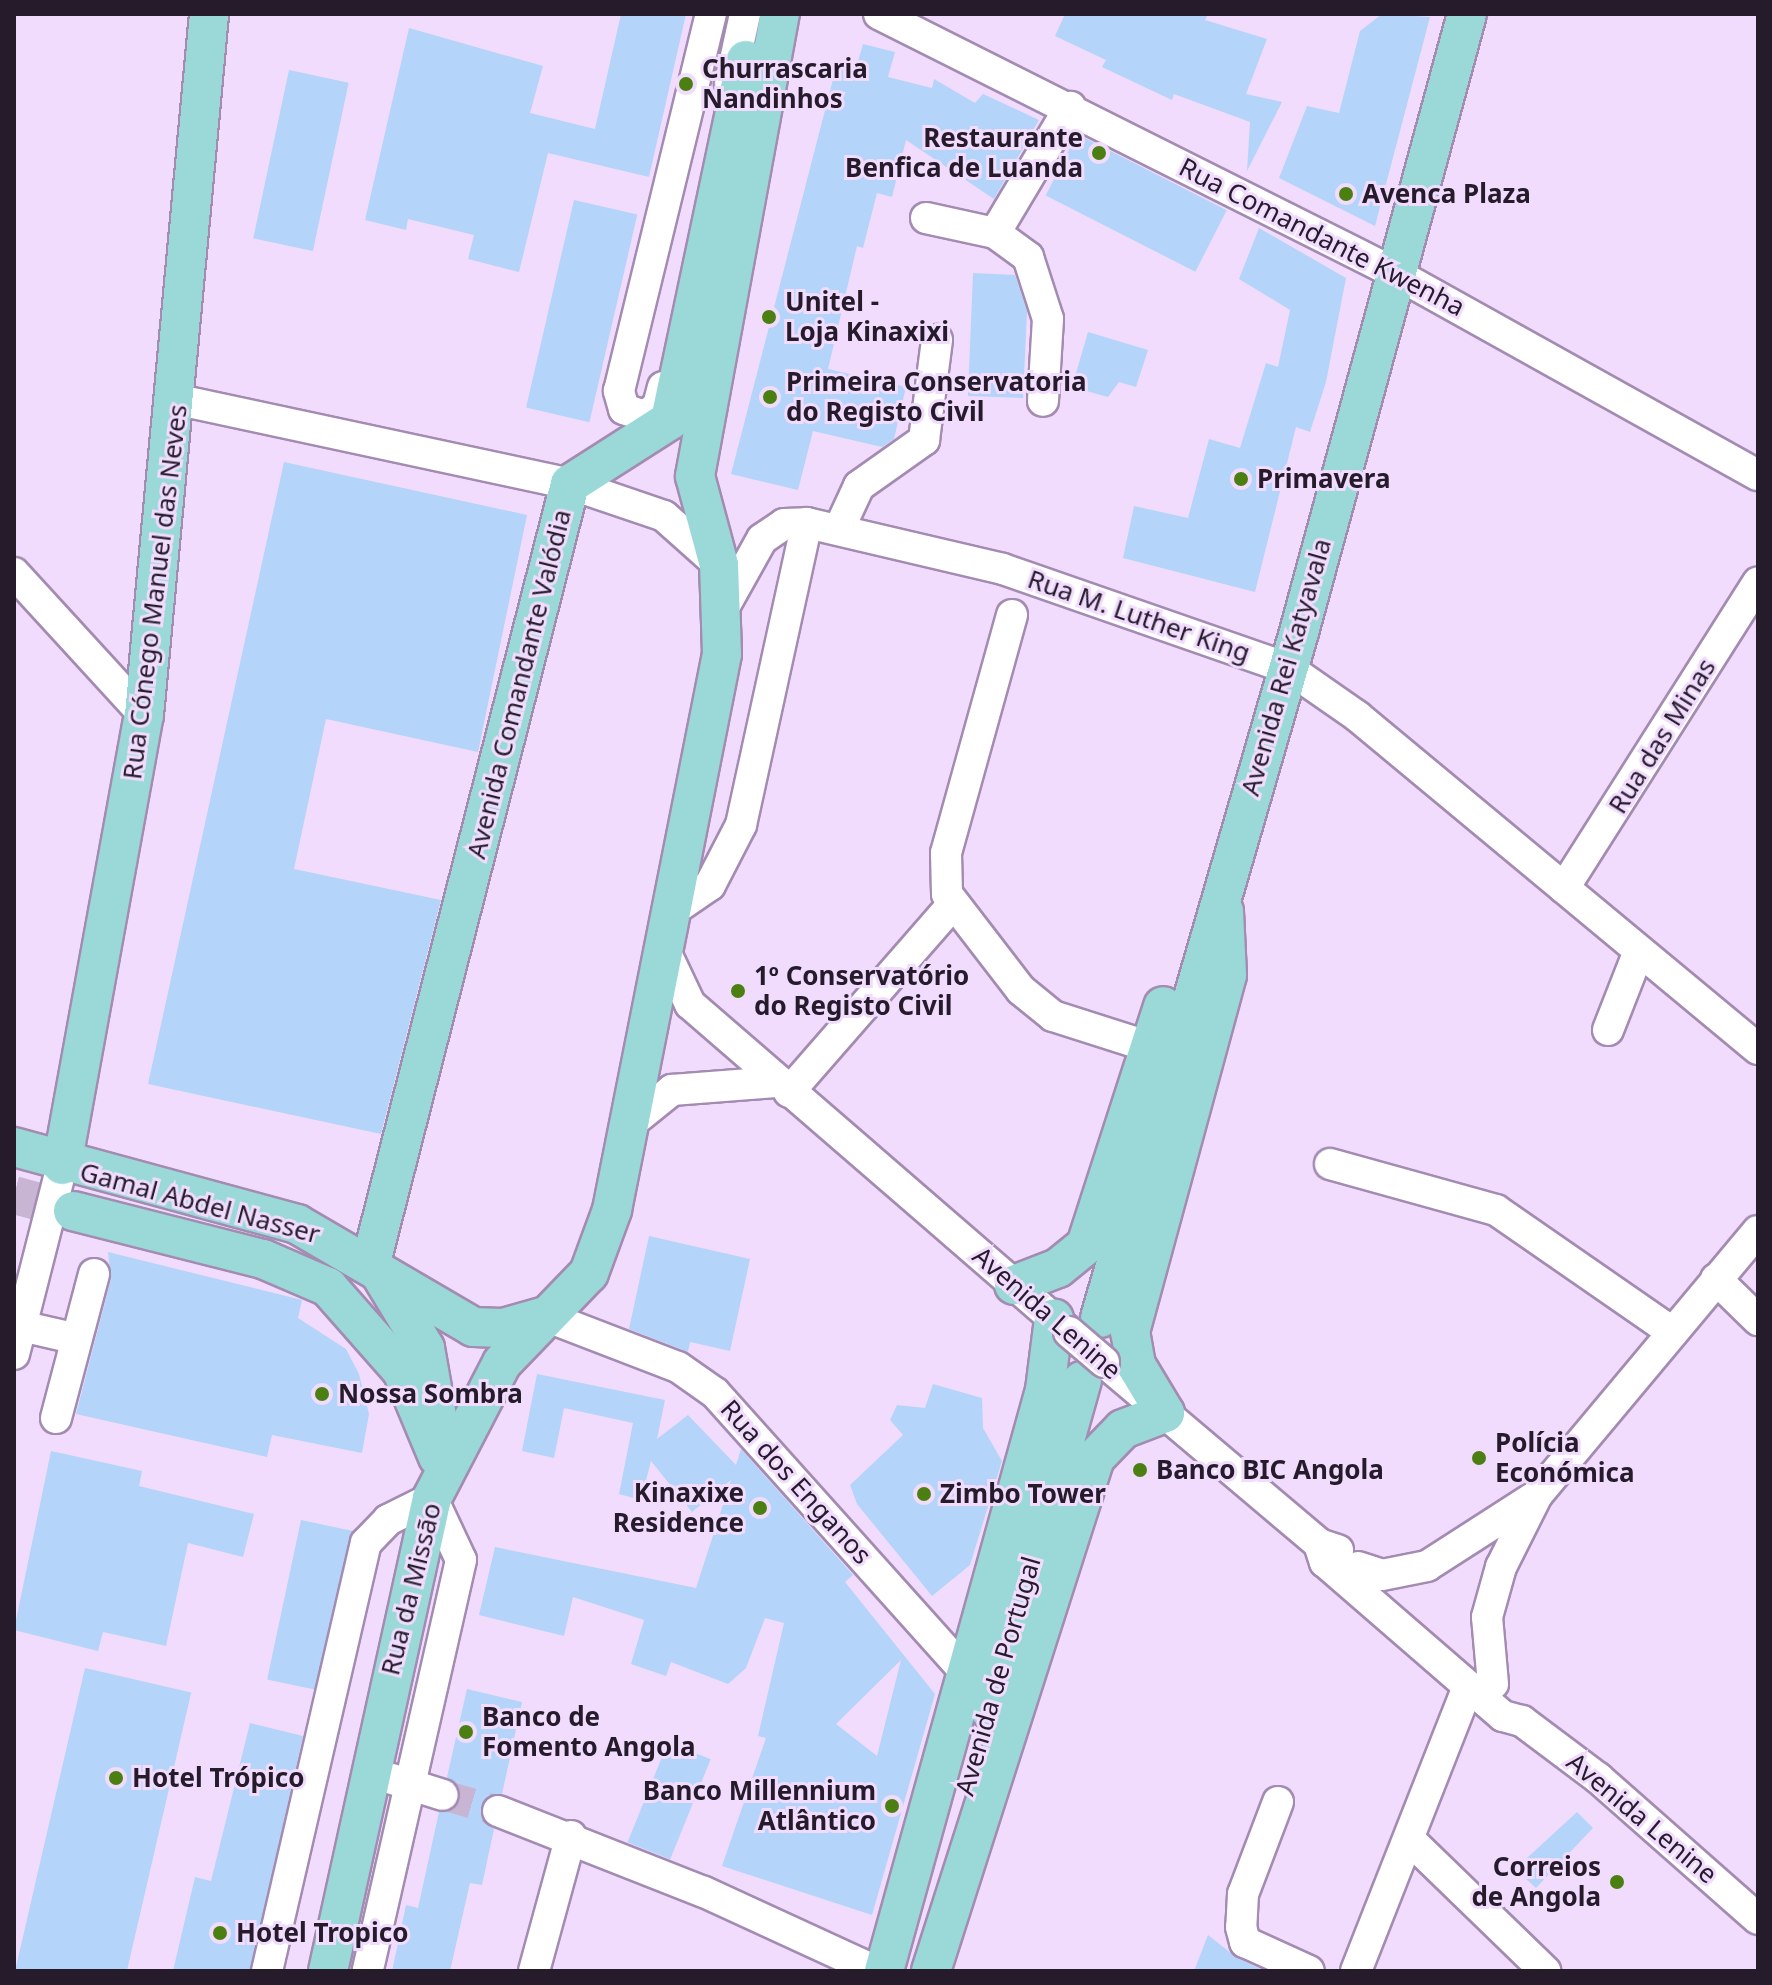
<!DOCTYPE html>
<html>
<head>
<meta charset="utf-8">
<style>
  body { margin:0 }
  #map { position:relative; width:1772px; height:1985px; overflow:hidden; background:#f1dcfe; font-family:"Noto Sans",sans-serif }
  div>[style] { position:absolute }
  [style*='--x'] { left:calc(var(--x)*1px); top:calc(var(--y)*1px); width:calc(var(--w)*1px); rotate:calc(var(--a)*1deg) }
  .building>* { inset:0; background:#b4d4fa; transform-origin:0 0 }
  .minor-tunnel>* { height:30px; margin-top:-15px; transform-origin:0; background:repeating-linear-gradient(90deg,#c8b5d4 0 30px,transparent 0 45px) }
  .major-tunnel>* { height:38px; margin-top:-19px; transform-origin:0; background:repeating-linear-gradient(90deg,#c8b5d4 0 38px,transparent 0 57px) }
  .roads { filter:drop-shadow(2px 0 #a38bb2) drop-shadow(-2px 0 #a38bb2) drop-shadow(0 2px #a38bb2) drop-shadow(0 -2px #a38bb2) }
  .minor>* { height:30px; margin:-15px; padding:0 15px; transform-origin:15px; border-radius:15px; background:#fff }
  .major>* { height:38px; margin:-19px; padding:0 19px; transform-origin:19px; border-radius:19px; background:#9ad9d7 }
  .bridges { filter:drop-shadow(2px 0 #a38bb2) drop-shadow(-2px 0 #a38bb2) drop-shadow(0 2px #a38bb2) drop-shadow(0 -2px #a38bb2) }
  .minor-bridge>* { height:30px; margin:-15px; padding:0 15px; transform-origin:15px; border-radius:15px; background:#fff }
  .dots>* { width:22px; height:22px; translate:-50% -50%; box-sizing:border-box; border:4px solid #f1dcfe; border-radius:50% }
  span { translate:-50% -50%; white-space:nowrap; text-align:center; line-height:1.15; -webkit-text-stroke:6px #f1dcfe; paint-order:stroke }
  .poi-label { font-size:26px; color:#251b2b; font-weight:700 }
  .left { translate:0 -50%; text-align:left }
  .right { translate:-100% -50%; text-align:right }
  .street-label { font-size:26px; color:#251b2b }
  .frame { position:absolute; inset:0; border:16px solid #251b2b; pointer-events:none }
</style>
</head>
<body>
<div id="map">
  <div class="building">
    <i style="clip-path:polygon(621px 14px,686px 14px,649px 177px,548px 153px,519px 272px,468px 259px,474px 235px,408px 219px,406px 230px,365px 220px,409px 28px,543px 66px,530px 113px,595px 129px)"></i>
    <i style="clip-path:polygon(1065px 14px,1208px 14px,1205px 20px,1267px 39px,1246px 94px,1282px 102px,1247px 171px,1250px 122px,1174px 94px,1172px 100px,1102px 67px,1106px 60px,1055px 36px)"></i>
    <i style="clip-path:polygon(1382px 14px,1430px 17px,1375px 226px,1279px 178px,1307px 106px,1339px 113px,1360px 31px)"></i>
    <i style="clip-path:polygon(863px 44px,895px 52px,888px 77px,932px 88px,934px 79px,975px 103px,983px 94px,1039px 120px,994px 199px,906px 140px,892px 197px,877px 193px,863px 248px,857px 246px,828px 369px,906px 387px,894px 439px,882px 447px,813px 431px,798px 490px,731px 474px,838px 60px,857px 65px)"></i>
    <i style="left:289px;top:70px;width:61px;height:172px;rotate:12deg"></i>
    <i style="left:1077px;top:134px;width:168px;height:69px;rotate:27deg"></i>
    <i style="left:574px;top:200px;width:65px;height:213px;rotate:13deg"></i>
    <i style="clip-path:polygon(1259px 228px,1346px 278px,1326px 382px,1310px 432px,1296px 427px,1255px 592px,1123px 558px,1134px 506px,1188px 518px,1209px 439px,1240px 448px,1266px 363px,1278px 367px,1290px 310px,1239px 279px)"></i>
    <i style="clip-path:polygon(973px 273px,1015px 275px,1027px 311px,1023px 398px,968px 396px)"></i>
    <i style="clip-path:polygon(1088px 332px,1148px 350px,1136px 387px,1119px 382px,1108px 397px,1072px 387px)"></i>
    <i style="clip-path:polygon(284px 462px,527px 515px,478px 752px,326px 719px,294px 869px,441px 900px,381px 1134px,148px 1084px)"></i>
    <i style="clip-path:polygon(649px 1236px,750px 1259px,730px 1351px,690px 1342px,688px 1352px,629px 1329px)"></i>
    <i style="clip-path:polygon(108px 1252px,302px 1300px,298px 1318px,346px 1349px,359px 1374px,369px 1414px,362px 1453px,272px 1435px,267px 1457px,76px 1414px,111px 1279px)"></i>
    <i style="clip-path:polygon(evenodd,537px 1374px,665px 1400px,657px 1439px,688px 1415px,736px 1465px,741px 1449px,853px 1575px,845px 1582px,935px 1694px,872px 1915px,722px 1866px,766px 1738px,758px 1736px,784px 1623px,765px 1618px,746px 1668px,728px 1684px,671px 1662px,666px 1676px,631px 1664px,644px 1620px,573px 1597px,564px 1636px,479px 1615px,495px 1547px,696px 1588px,731px 1480px,692px 1512px,651px 1461px,641px 1500px,619px 1494px,633px 1423px,564px 1408px,554px 1458px,522px 1451px,537px 1374px,901px 1660px,877px 1756px,836px 1724px,901px 1660px)"></i>
    <i style="clip-path:polygon(933px 1384px,982px 1398px,983px 1428px,1002px 1461px,970px 1565px,932px 1596px,857px 1504px,850px 1485px,903px 1435px,890px 1420px,897px 1405px,925px 1408px)"></i>
    <i style="clip-path:polygon(51px 1451px,142px 1471px,139px 1486px,254px 1514px,243px 1557px,188px 1543px,166px 1646px,103px 1632px,98px 1651px,14px 1630px)"></i>
    <i style="left:301px;top:1520px;width:53px;height:163px;rotate:12deg"></i>
    <i style="left:85px;top:1668px;width:109px;height:311px;rotate:13deg"></i>
    <i style="clip-path:polygon(467px 1689px,522px 1702px,502px 1794px,481px 1805px,484px 1822px,494px 1829px,482px 1885px,470px 1883px,450px 1971px,392px 1971px,406px 1905px,418px 1908px,439px 1812px,460px 1800px,447px 1777px)"></i>
    <i style="clip-path:polygon(250px 1723px,303px 1736px,250px 1971px,173px 1971px,195px 1877px,211px 1881px)"></i>
    <i style="left:668px;top:1742px;width:46px;height:108px;rotate:22deg"></i>
    <i style="clip-path:polygon(1577px 1812px,1593px 1828px,1536px 1888px,1515px 1869px)"></i>
    <i style="clip-path:polygon(1208px 1935px,1237px 1958px,1265px 1971px,1194px 1971px)"></i>
  </div>
  <div class="minor-tunnel">
    <i style="--x:443;--y:1795;--w:57;--a:16.2"></i>
  </div>
  <div class="major-tunnel">
    <i style="--x:14;--y:1195;--w:61;--a:15.2"></i>
  </div>
  <div class="roads">
    <div class="minor">
      <i style="--x:879;--y:14;--w:573;--a:26.65"></i>
      <i style="--x:1391;--y:271;--w:420;--a:29.1"></i>
      <i style="--x:730;--y:83;--w:71;--a:-77.7"></i>
      <i style="--x:926;--y:218;--w:71;--a:12.3"></i>
      <i style="--x:995;--y:233;--w:41;--a:36"></i>
      <i style="--x:1028;--y:257;--w:65;--a:72.1"></i>
      <i style="--x:1048;--y:319;--w:82;--a:93.5"></i>
      <i style="--x:995;--y:233;--w:147;--a:-59.2"></i>
      <i style="--x:663;--y:387;--w:20;--a:105"></i>
      <i style="--x:658;--y:406;--w:16;--a:142"></i>
      <i style="--x:645;--y:416;--w:22;--a:-162"></i>
      <i style="--x:624;--y:409;--w:19;--a:-106"></i>
      <i style="--x:619;--y:391;--w:388;--a:-76.3"></i>
      <i style="--x:179;--y:400;--w:400;--a:12.1"></i>
      <i style="--x:570;--y:484;--w:99;--a:18.8"></i>
      <i style="--x:664;--y:516;--w:74;--a:41.7"></i>
      <i style="--x:840;--y:527;--w:45;--a:-65.1"></i>
      <i style="--x:859;--y:486;--w:80;--a:-35.3"></i>
      <i style="--x:924;--y:440;--w:101;--a:-82.6"></i>
      <i style="--x:14;--y:573;--w:193;--a:47.5"></i>
      <i style="--x:723;--y:609;--w:80;--a:-60.9"></i>
      <i style="--x:762;--y:539;--w:27;--a:-34"></i>
      <i style="--x:784;--y:524;--w:23;--a:-2"></i>
      <i style="--x:807;--y:523;--w:201;--a:13.2"></i>
      <i style="--x:1003;--y:569;--w:302;--a:19.2"></i>
      <i style="--x:1288;--y:668;--w:84;--a:34.8"></i>
      <i style="--x:1357;--y:716;--w:521;--a:39.71"></i>
      <i style="--x:1012;--y:615;--w:247;--a:105.5"></i>
      <i style="--x:946;--y:853;--w:41;--a:88.6"></i>
      <i style="--x:947;--y:894;--w:121;--a:52.4"></i>
      <i style="--x:1021;--y:990;--w:41;--a:39.1"></i>
      <i style="--x:1053;--y:1016;--w:102;--a:17.7"></i>
      <i style="--x:1564;--y:888;--w:362;--a:-57.6"></i>
      <i style="--x:672;--y:911;--w:46;--a:-34.4"></i>
      <i style="--x:710;--y:885;--w:68;--a:-62.7"></i>
      <i style="--x:741;--y:825;--w:309;--a:-77.7"></i>
      <i style="--x:664;--y:949;--w:61;--a:64.7"></i>
      <i style="--x:690;--y:1004;--w:501;--a:40.87"></i>
      <i style="--x:1608;--y:1030;--w:85;--a:-68.6"></i>
      <i style="--x:789;--y:1092;--w:249;--a:-48.9"></i>
      <i style="--x:631;--y:1123;--w:53;--a:-38.8"></i>
      <i style="--x:672;--y:1090;--w:104;--a:-4.4"></i>
      <i style="--x:1330;--y:1164;--w:172;--a:15.5"></i>
      <i style="--x:1496;--y:1210;--w:213;--a:34.7"></i>
      <i style="--x:1716;--y:1279;--w:59;--a:44.3"></i>
      <i style="--x:545;--y:1316;--w:142;--a:21"></i>
      <i style="--x:678;--y:1367;--w:45;--a:35.1"></i>
      <i style="--x:715;--y:1393;--w:380;--a:48.1"></i>
      <i style="--x:21;--y:1326;--w:53;--a:13"></i>
      <i style="--x:14;--y:1354;--w:195;--a:-75.7"></i>
      <i style="--x:1104;--y:1362;--w:282;--a:40.2"></i>
      <i style="--x:1319;--y:1544;--w:20;--a:18"></i>
      <i style="--x:56;--y:1418;--w:149;--a:-75.2"></i>
      <i style="--x:1319;--y:1544;--w:19;--a:72"></i>
      <i style="--x:1325;--y:1562;--w:235;--a:40.9"></i>
      <i style="--x:1503;--y:1716;--w:20;--a:15"></i>
      <i style="--x:1522;--y:1721;--w:95;--a:36.9"></i>
      <i style="--x:1598;--y:1778;--w:213;--a:41.4"></i>
      <i style="--x:1358;--y:1567;--w:25;--a:18"></i>
      <i style="--x:1382;--y:1575;--w:46;--a:-11.3"></i>
      <i style="--x:1427;--y:1566;--w:126;--a:-32.7"></i>
      <i style="--x:1493;--y:1684;--w:67;--a:-95.1"></i>
      <i style="--x:1487;--y:1617;--w:52;--a:-74.4"></i>
      <i style="--x:1501;--y:1567;--w:80;--a:-63.4"></i>
      <i style="--x:1537;--y:1495;--w:344;--a:-50.1"></i>
      <i style="--x:392;--y:1779;--w:53;--a:17.4"></i>
      <i style="--x:1278;--y:1802;--w:98;--a:110.8"></i>
      <i style="--x:1243;--y:1894;--w:33;--a:93"></i>
      <i style="--x:1241;--y:1927;--w:16;--a:75"></i>
      <i style="--x:1245;--y:1942;--w:70;--a:24.4"></i>
      <i style="--x:498;--y:1811;--w:221;--a:21.5"></i>
      <i style="--x:704;--y:1892;--w:189;--a:24.7"></i>
      <i style="--x:1409;--y:1839;--w:190;--a:44.1"></i>
      <i style="--x:267;--y:1971;--w:439;--a:-77"></i>
      <i style="--x:366;--y:1543;--w:32;--a:-46"></i>
      <i style="--x:388;--y:1520;--w:49;--a:-26.6"></i>
      <i style="--x:432;--y:1498;--w:68;--a:64.9"></i>
      <i style="--x:461;--y:1560;--w:421;--a:102.8"></i>
      <i style="--x:534;--y:1971;--w:140;--a:-74.7"></i>
      <i style="--x:1356;--y:1971;--w:306;--a:-68.5"></i>
    </div>
    <div class="major">
      <i style="--x:14;--y:1147;--w:293;--a:15.2"></i>
      <i style="--x:297;--y:1224;--w:204;--a:30.3"></i>
      <i style="--x:473;--y:1327;--w:30;--a:2"></i>
      <i style="--x:503;--y:1328;--w:44;--a:-15.9"></i>
      <i style="--x:62;--y:1165;--w:457;--a:-79.7"></i>
      <i style="--x:144;--y:715;--w:704;--a:-84.7"></i>
      <i style="--x:73;--y:1211;--w:196;--a:14.2"></i>
      <i style="--x:263;--y:1259;--w:71;--a:23.3"></i>
      <i style="--x:328;--y:1287;--w:112;--a:48.6"></i>
      <i style="--x:402;--y:1371;--w:93;--a:67.3"></i>
      <i style="--x:371;--y:1262;--w:803;--a:-75.65"></i>
      <i style="--x:570;--y:484;--w:119;--a:-32.6"></i>
      <i style="--x:670;--y:420;--w:368;--a:-78.1"></i>
      <i style="--x:382;--y:1277;--w:83;--a:58.8"></i>
      <i style="--x:425;--y:1348;--w:75;--a:80"></i>
      <i style="--x:1014;--y:1285;--w:47;--a:-21.1"></i>
      <i style="--x:1058;--y:1268;--w:36;--a:-39"></i>
      <i style="--x:1086;--y:1245;--w:251;--a:-72.1"></i>
      <i style="--x:1100;--y:1318;--w:714;--a:-73.82"></i>
      <i style="--x:1299;--y:632;--w:640;--a:-74.79"></i>
      <i style="--x:989;--y:1709;--w:341;--a:-74.2"></i>
      <i style="--x:328;--y:1971;--w:484;--a:-77.6"></i>
      <i style="--x:432;--y:1498;--w:152;--a:-62.6"></i>
      <i style="--x:502;--y:1363;--w:125;--a:-46"></i>
      <i style="--x:589;--y:1273;--w:67;--a:-69.9"></i>
      <i style="--x:612;--y:1210;--w:567;--a:-78.81"></i>
      <i style="--x:722;--y:654;--w:89;--a:-91.9"></i>
      <i style="--x:719;--y:565;--w:92;--a:-105.1"></i>
      <i style="--x:695;--y:476;--w:470;--a:-79.6"></i>
      <i style="--x:884;--y:1971;--w:603;--a:-74.51"></i>
      <i style="--x:1045;--y:1390;--w:72;--a:-82.8"></i>
      <i style="--x:931;--y:1971;--w:539;--a:-72.27"></i>
      <i style="--x:1095;--y:1458;--w:40;--a:-46"></i>
      <i style="--x:1123;--y:1429;--w:45;--a:-20.9"></i>
      <i style="--x:1165;--y:1413;--w:56;--a:-121.1"></i>
      <i style="--x:1136;--y:1365;--w:34;--a:-100"></i>
      <i style="--x:1130;--y:1332;--w:370;--a:-74.8"></i>
      <i style="--x:1227;--y:975;--w:64;--a:-92.7"></i>
    </div>
  </div>
  <div class="bridges">
    <div class="minor-bridge">
      <i style="--x:1069;--y:1332;--w:46;--a:40.6"></i>
    </div>
  </div>
  <div class="dots">
    <i style="left:686px;top:84px;background:#4c7f12"></i>
    <i style="left:1099px;top:153px;background:#4c7f12"></i>
    <i style="left:1346px;top:194px;background:#4c7f12"></i>
    <i style="left:769px;top:317px;background:#4c7f12"></i>
    <i style="left:770px;top:397px;background:#4c7f12"></i>
    <i style="left:1241px;top:479px;background:#4c7f12"></i>
    <i style="left:738px;top:991px;background:#4c7f12"></i>
    <i style="left:322px;top:1394px;background:#4c7f12"></i>
    <i style="left:1479px;top:1458px;background:#4c7f12"></i>
    <i style="left:1140px;top:1470px;background:#4c7f12"></i>
    <i style="left:924px;top:1494px;background:#4c7f12"></i>
    <i style="left:760px;top:1508px;background:#4c7f12"></i>
    <i style="left:466px;top:1732px;background:#4c7f12"></i>
    <i style="left:116px;top:1778px;background:#4c7f12"></i>
    <i style="left:892px;top:1806px;background:#4c7f12"></i>
    <i style="left:1617px;top:1882px;background:#4c7f12"></i>
    <i style="left:220px;top:1933px;background:#4c7f12"></i>
  </div>
  <div class="poi-label">
    <span class="left" style="left:702px;top:84px">Churrascaria<br>Nandinhos</span>
    <span class="right" style="left:1083px;top:153px">Restaurante<br>Benfica de Luanda</span>
    <span class="left" style="left:1362px;top:194px">Avenca Plaza</span>
    <span class="left" style="left:785px;top:317px">Unitel -<br>Loja Kinaxixi</span>
    <span class="left" style="left:786px;top:397px">Primeira Conservatoria<br>do Registo Civil</span>
    <span class="left" style="left:1257px;top:479px">Primavera</span>
    <span class="left" style="left:754px;top:991px">1º Conservatório<br>do Registo Civil</span>
    <span class="left" style="left:338px;top:1394px">Nossa Sombra</span>
    <span class="left" style="left:1495px;top:1458px">Polícia<br>Económica</span>
    <span class="left" style="left:1156px;top:1470px">Banco BIC Angola</span>
    <span class="right" style="left:744px;top:1508px">Kinaxixe<br>Residence</span>
    <span class="left" style="left:940px;top:1494px">Zimbo Tower</span>
    <span class="left" style="left:482px;top:1732px">Banco de<br>Fomento Angola</span>
    <span class="left" style="left:132px;top:1778px">Hotel Trópico</span>
    <span class="right" style="left:876px;top:1806px">Banco Millennium<br>Atlântico</span>
    <span class="right" style="left:1601px;top:1882px">Correios<br>de Angola</span>
    <span class="left" style="left:236px;top:1933px">Hotel Tropico</span>
  </div>
  <div class="street-label">
    <span style="left:1322px;top:237px;rotate:27deg">Rua Comandante Kwenha</span>
    <span style="left:155px;top:592px;rotate:-83deg">Rua Cónego Manuel das Neves</span>
    <span style="left:1139px;top:616px;rotate:19deg">Rua M. Luther King</span>
    <span style="left:1286px;top:667px;rotate:-74deg">Avenida Rei Katyavala</span>
    <span style="left:519px;top:684px;rotate:-76deg">Avenida Comandante Valódia</span>
    <span style="left:1662px;top:736px;rotate:-58deg">Rua das Minas</span>
    <span style="left:200px;top:1203px;rotate:15deg">Gamal Abdel Nasser</span>
    <span style="left:1047px;top:1313px;rotate:41deg">Avenida Lenine</span>
    <span style="left:796px;top:1482px;rotate:48deg">Rua dos Enganos</span>
    <span style="left:411px;top:1589px;rotate:-76deg">Rua da Missão</span>
    <span style="left:998px;top:1676px;rotate:-74deg">Avenida de Portugal</span>
    <span style="left:1642px;top:1818px;rotate:40deg">Avenida Lenine</span>
  </div>
  <div class="frame"></div>
</div>
</body>
</html>
